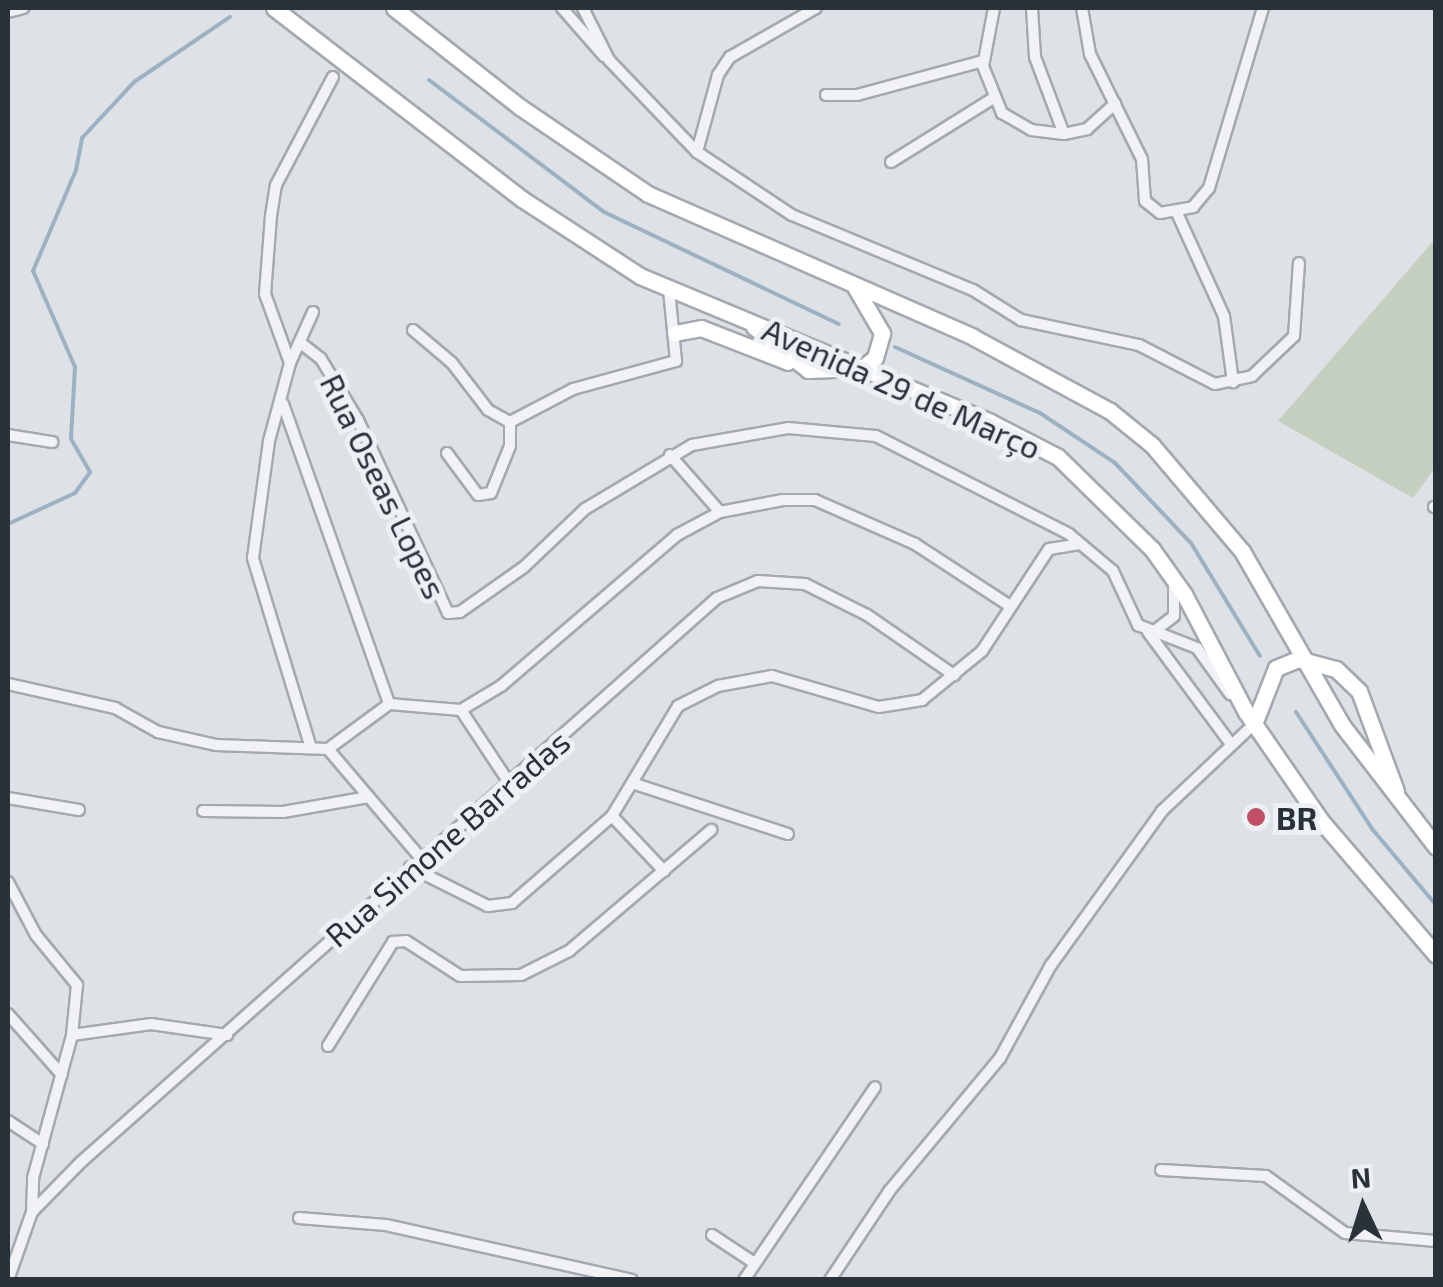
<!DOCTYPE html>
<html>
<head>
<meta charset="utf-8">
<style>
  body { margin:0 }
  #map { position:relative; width:1443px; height:1287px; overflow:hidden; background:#dee2e6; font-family:"Exo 2",sans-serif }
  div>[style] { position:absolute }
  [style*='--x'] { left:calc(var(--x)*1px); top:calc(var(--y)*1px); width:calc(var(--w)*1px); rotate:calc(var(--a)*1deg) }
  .green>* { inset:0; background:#c5cfc0 }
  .stream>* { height:4px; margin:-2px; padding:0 2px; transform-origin:2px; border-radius:2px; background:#9cb1c3 }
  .roads { filter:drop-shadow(2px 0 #a4a9af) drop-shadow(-2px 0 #a4a9af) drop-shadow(0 2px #a4a9af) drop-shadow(0 -2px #a4a9af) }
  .street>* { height:10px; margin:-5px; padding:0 5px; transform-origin:5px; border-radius:5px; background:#f0f2f5 }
  .primary>* { height:15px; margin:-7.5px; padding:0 7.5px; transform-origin:7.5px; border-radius:7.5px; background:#fff }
  .dots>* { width:28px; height:28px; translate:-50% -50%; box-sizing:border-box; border:5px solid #edf0f4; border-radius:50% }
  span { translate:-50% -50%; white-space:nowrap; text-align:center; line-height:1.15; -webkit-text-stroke:10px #edf0f4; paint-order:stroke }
  .street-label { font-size:32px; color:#29313b }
  .poi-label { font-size:32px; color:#29313b; font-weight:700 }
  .left { translate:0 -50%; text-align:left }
  .frame { position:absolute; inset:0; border:10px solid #29313b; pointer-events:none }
  .north { position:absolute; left:1313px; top:1157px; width:100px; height:100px; -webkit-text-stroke:8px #edf0f4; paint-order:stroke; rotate:356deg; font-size:28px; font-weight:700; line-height:40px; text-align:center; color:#29313b }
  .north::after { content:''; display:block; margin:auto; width:35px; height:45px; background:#29313b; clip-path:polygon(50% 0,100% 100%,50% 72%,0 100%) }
</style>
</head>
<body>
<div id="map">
  <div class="green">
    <i style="clip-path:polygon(1435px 239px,1435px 468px,1413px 498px,1278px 421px)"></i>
  </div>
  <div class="stream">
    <i style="--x:429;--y:80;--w:219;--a:37"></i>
    <i style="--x:604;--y:212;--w:260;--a:25.5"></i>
    <i style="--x:895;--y:347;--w:159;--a:24.5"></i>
    <i style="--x:1040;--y:413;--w:90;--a:33.7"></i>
    <i style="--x:1115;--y:463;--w:110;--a:46.5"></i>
    <i style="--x:1191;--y:543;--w:132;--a:58.6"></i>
    <i style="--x:8;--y:524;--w:74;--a:-24.8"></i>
    <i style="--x:75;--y:493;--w:26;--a:-54"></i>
    <i style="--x:90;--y:472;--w:38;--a:-120"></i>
    <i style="--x:71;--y:439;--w:72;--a:-86.8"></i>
    <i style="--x:75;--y:367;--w:105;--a:-113.6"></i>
    <i style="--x:33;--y:271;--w:110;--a:-66.9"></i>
    <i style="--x:76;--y:170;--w:33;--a:-79"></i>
    <i style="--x:82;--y:138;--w:76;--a:-47.1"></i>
    <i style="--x:134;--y:82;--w:116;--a:-34.1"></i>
    <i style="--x:1296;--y:712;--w:141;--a:56.9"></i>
    <i style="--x:1373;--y:830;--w:98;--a:50"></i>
  </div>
  <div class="roads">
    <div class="street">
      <i style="--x:562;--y:8;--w:64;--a:48.8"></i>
      <i style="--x:583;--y:8;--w:58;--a:63.4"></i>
      <i style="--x:609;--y:60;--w:127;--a:46.3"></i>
      <i style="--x:816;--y:8;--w:99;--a:150.3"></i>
      <i style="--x:730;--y:57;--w:22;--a:124"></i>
      <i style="--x:718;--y:75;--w:80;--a:105.3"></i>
      <i style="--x:697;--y:152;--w:114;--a:33.6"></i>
      <i style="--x:792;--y:215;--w:196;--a:22.5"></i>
      <i style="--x:973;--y:290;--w:57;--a:32"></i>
      <i style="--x:1021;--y:320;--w:121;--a:12"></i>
      <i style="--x:1139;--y:345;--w:85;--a:27.2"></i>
      <i style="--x:1215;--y:384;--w:38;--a:-12"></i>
      <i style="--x:1252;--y:376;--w:58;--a:-43.6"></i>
      <i style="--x:1294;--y:336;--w:73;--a:-86.1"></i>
      <i style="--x:994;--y:8;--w:59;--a:100.7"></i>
      <i style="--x:983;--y:66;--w:51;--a:68"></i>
      <i style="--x:1002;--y:113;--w:34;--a:30"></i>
      <i style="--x:1031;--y:130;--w:33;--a:7"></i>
      <i style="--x:1064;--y:134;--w:24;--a:-12"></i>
      <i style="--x:1087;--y:129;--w:38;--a:-42"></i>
      <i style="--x:1032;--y:8;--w:49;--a:86.5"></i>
      <i style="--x:1035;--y:57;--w:82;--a:69.4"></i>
      <i style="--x:1082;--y:8;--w:47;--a:80.1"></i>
      <i style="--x:1090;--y:54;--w:117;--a:63.7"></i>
      <i style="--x:1142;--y:159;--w:42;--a:85.9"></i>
      <i style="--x:1145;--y:201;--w:19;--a:39"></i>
      <i style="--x:1160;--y:213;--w:34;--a:-10"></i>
      <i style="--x:1193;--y:207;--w:25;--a:-50"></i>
      <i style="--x:1209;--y:188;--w:188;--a:-73.3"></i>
      <i style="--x:8;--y:12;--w:16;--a:-15"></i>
      <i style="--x:826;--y:95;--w:31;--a:0"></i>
      <i style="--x:857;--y:95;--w:131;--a:-15.1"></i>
      <i style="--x:891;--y:162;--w:119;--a:-32"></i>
      <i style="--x:1177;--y:213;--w:113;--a:65.5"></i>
      <i style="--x:1224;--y:316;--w:67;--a:82.2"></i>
      <i style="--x:413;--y:330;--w:51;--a:40.2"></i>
      <i style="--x:452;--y:363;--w:59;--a:52.5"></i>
      <i style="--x:488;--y:410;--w:25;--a:29"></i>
      <i style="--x:302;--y:344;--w:24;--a:38"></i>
      <i style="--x:321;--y:359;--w:71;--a:58.8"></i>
      <i style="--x:358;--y:420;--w:213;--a:65"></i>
      <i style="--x:448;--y:613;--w:12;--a:-5"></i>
      <i style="--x:460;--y:612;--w:78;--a:-35.1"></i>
      <i style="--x:524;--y:567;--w:84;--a:-43.6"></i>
      <i style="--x:585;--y:509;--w:125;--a:-30.9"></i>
      <i style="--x:692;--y:445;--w:97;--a:-10"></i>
      <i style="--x:788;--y:428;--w:88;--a:5.2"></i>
      <i style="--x:876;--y:436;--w:216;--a:26.9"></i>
      <i style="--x:1069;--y:534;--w:57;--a:40.1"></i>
      <i style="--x:1113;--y:571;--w:60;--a:65.2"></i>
      <i style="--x:1138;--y:625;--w:63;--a:21.3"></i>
      <i style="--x:1197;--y:648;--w:57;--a:54.3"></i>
      <i style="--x:290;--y:363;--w:73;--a:-109.9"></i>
      <i style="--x:265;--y:294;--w:78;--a:-85.6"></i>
      <i style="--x:271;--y:216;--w:31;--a:-81"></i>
      <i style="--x:276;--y:185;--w:122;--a:-62.2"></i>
      <i style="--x:283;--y:404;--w:318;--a:70.5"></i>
      <i style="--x:389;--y:704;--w:72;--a:4.8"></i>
      <i style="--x:461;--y:710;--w:47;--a:-31"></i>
      <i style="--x:501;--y:686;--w:232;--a:-40.6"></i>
      <i style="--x:677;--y:535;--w:49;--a:-28.1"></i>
      <i style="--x:720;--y:512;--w:64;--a:-10.8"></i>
      <i style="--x:783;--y:500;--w:32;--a:0"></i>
      <i style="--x:815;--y:500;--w:109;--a:23.7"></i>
      <i style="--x:915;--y:544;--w:113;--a:33.1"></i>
      <i style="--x:510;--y:422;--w:71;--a:-27.6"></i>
      <i style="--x:573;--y:389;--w:107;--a:-15.2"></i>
      <i style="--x:676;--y:361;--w:72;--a:-95.6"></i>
      <i style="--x:8;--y:435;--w:45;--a:9"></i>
      <i style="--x:447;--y:453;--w:52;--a:53.6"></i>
      <i style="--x:478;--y:495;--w:13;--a:-9"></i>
      <i style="--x:491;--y:493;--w:51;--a:-68"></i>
      <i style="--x:510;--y:446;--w:24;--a:-90"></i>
      <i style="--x:670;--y:455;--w:76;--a:48.7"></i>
      <i style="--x:1434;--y:507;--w:2;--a:0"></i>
      <i style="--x:1148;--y:632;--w:139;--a:53.5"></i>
      <i style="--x:1153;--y:632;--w:26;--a:-37"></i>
      <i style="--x:1174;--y:616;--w:35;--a:-90"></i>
      <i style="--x:8;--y:684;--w:110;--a:12.6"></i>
      <i style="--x:115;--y:708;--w:49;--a:29.2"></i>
      <i style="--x:158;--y:732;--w:59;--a:12.6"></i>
      <i style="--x:216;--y:745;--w:112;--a:2"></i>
      <i style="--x:328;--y:749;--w:76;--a:-36.4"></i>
      <i style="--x:461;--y:710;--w:89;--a:56.5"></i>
      <i style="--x:311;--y:748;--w:199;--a:-107"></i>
      <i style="--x:253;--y:558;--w:118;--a:-82.2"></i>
      <i style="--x:269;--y:441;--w:81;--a:-74.9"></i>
      <i style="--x:290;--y:363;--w:56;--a:-65.7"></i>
      <i style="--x:328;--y:749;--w:142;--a:49.6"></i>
      <i style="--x:632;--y:783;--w:164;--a:18.1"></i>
      <i style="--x:8;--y:798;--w:72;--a:9.6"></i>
      <i style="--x:203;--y:811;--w:80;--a:0.7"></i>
      <i style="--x:283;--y:812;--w:87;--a:-9.9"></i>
      <i style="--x:612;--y:816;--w:76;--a:46.6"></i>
      <i style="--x:410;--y:867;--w:87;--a:26.6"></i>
      <i style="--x:488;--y:906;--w:24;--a:-7"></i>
      <i style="--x:512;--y:903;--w:133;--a:-41"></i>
      <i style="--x:612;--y:816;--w:128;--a:-59"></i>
      <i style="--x:678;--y:706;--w:45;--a:-26.6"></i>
      <i style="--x:718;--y:686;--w:55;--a:-10.5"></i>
      <i style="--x:772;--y:676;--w:111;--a:16.2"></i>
      <i style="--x:879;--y:707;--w:44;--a:-9.2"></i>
      <i style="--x:922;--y:700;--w:77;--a:-39.2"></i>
      <i style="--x:982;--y:651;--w:122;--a:-56.7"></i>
      <i style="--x:1049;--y:549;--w:31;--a:-9"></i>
      <i style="--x:8;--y:882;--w:60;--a:62.2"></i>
      <i style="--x:36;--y:935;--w:65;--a:50.6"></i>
      <i style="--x:77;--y:985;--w:50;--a:95.7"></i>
      <i style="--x:8;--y:1014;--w:81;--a:48.5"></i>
      <i style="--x:328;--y:1046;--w:123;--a:-58"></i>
      <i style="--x:393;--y:942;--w:13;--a:-4"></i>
      <i style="--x:406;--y:941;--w:64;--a:32.9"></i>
      <i style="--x:460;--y:976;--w:61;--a:-0.9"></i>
      <i style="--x:521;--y:975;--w:54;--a:-26.6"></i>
      <i style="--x:569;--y:951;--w:187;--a:-40.4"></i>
      <i style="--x:8;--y:1121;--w:42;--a:33.3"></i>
      <i style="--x:1161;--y:1170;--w:105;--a:3.3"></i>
      <i style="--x:1266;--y:1176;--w:97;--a:35.8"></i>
      <i style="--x:1345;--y:1233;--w:91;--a:5"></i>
      <i style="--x:32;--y:1212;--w:34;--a:-88"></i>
      <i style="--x:33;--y:1178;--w:148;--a:-74.7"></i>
      <i style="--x:72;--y:1035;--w:80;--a:-7.9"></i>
      <i style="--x:151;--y:1024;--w:77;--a:8.2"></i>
      <i style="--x:299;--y:1218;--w:87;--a:4.6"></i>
      <i style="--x:386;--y:1225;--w:252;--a:12.6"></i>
      <i style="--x:712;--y:1235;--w:49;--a:33.4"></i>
      <i style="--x:8;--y:1280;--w:72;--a:-70.6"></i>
      <i style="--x:32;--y:1212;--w:70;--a:-45.6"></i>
      <i style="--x:81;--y:1162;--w:850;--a:-41.57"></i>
      <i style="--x:717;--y:598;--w:44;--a:-22.5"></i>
      <i style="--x:758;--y:581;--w:47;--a:3.7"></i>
      <i style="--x:805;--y:584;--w:69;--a:26.6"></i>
      <i style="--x:867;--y:615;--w:106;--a:34.6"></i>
      <i style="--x:744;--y:1280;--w:233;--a:-55.8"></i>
      <i style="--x:830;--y:1280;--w:108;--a:-56.3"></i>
      <i style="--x:890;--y:1190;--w:172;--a:-50.2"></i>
      <i style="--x:1000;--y:1058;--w:106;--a:-61.3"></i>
      <i style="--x:1051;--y:965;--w:190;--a:-54.2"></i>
      <i style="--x:1162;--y:811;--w:127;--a:-43.4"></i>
    </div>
    <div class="primary">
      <i style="--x:274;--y:8;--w:313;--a:37.6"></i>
      <i style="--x:522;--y:199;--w:141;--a:33.1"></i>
      <i style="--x:640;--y:276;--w:379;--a:22.6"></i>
      <i style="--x:990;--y:422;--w:76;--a:27.2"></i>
      <i style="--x:1058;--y:457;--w:132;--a:44.4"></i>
      <i style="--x:1152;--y:549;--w:55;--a:54.6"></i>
      <i style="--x:1184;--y:594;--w:133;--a:62.3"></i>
      <i style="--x:1246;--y:712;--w:134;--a:55.4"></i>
      <i style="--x:1322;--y:822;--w:175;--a:49.4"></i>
      <i style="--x:394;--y:8;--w:160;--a:38.2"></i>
      <i style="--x:520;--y:107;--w:155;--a:34.2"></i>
      <i style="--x:648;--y:194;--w:355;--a:23.7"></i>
      <i style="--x:973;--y:337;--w:156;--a:28.4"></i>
      <i style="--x:1110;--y:411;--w:54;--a:39"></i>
      <i style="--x:1152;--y:445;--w:139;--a:49.7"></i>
      <i style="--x:1242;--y:551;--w:201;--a:60.1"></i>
      <i style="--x:1342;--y:725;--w:154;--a:52.4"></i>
      <i style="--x:754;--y:327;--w:69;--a:38.5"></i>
      <i style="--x:808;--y:370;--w:54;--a:-2.1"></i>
      <i style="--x:862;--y:368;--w:16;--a:-38"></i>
      <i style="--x:875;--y:358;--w:26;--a:-74"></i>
      <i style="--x:882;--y:333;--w:53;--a:-120.4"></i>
      <i style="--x:675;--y:333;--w:26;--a:-11"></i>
      <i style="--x:701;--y:328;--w:93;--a:21.3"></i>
      <i style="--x:1254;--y:724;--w:60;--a:-68.6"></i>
      <i style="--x:1276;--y:668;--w:24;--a:-22"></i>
      <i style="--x:1298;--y:659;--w:39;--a:15"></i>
      <i style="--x:1336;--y:669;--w:32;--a:44"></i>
      <i style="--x:1359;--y:691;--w:107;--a:69.7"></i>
    </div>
  </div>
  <div class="dots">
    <i style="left:1256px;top:817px;background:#c04e66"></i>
  </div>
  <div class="street-label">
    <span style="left:902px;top:388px;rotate:24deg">Avenida 29 de Março</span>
    <span style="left:384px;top:486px;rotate:64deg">Rua Oseas Lopes</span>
    <span style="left:447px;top:838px;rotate:-41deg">Rua Simone Barradas</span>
  </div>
  <div class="poi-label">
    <span class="left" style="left:1276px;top:817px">BR</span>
  </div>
  <div class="frame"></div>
  <div class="north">N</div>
</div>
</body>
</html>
